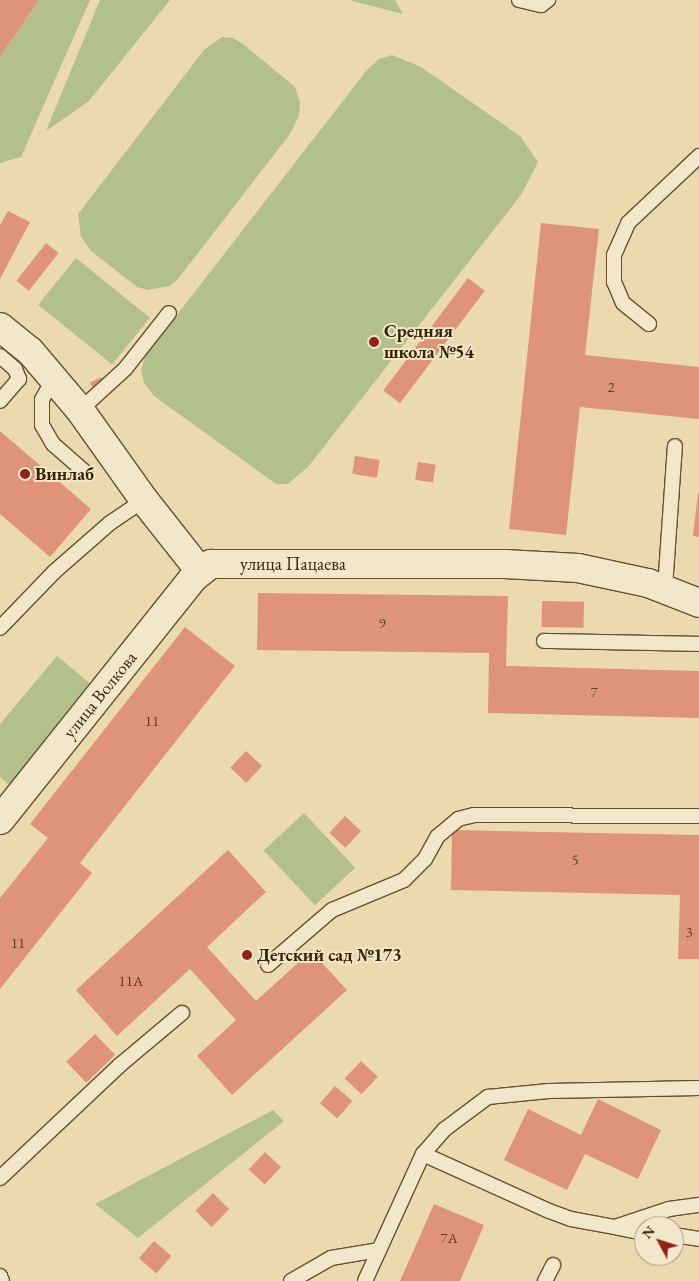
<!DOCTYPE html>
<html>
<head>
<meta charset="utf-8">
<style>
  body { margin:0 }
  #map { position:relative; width:699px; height:1281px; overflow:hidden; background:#ebdaaf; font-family:"EB Garamond",serif }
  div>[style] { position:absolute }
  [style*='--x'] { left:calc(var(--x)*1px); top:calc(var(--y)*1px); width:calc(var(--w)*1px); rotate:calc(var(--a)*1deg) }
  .green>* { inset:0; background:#b3c08e; transform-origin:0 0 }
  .building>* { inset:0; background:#df947a; transform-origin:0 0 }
  .roads { filter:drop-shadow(1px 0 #66512e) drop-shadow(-1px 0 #66512e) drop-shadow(0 1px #66512e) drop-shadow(0 -1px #66512e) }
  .lane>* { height:14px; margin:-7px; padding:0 7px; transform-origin:7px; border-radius:7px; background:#f2e7cb }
  .street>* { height:28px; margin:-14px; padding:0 14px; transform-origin:14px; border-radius:14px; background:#f2e7cb }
  .dots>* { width:14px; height:14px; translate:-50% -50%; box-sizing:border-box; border:2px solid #f2e7cb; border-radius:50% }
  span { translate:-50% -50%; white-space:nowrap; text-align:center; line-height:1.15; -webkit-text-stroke:4px #f2e7cb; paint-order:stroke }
  .number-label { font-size:15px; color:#633f21 }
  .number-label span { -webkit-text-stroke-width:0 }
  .poi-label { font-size:18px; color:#3a2303; font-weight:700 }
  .left { translate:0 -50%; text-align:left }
  .street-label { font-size:18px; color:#3a2303 }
  .north { position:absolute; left:634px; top:1216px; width:50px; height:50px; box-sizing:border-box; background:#f2e7cb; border:1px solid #a8997b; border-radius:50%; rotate:310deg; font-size:14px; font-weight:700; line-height:20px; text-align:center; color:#3a2303 }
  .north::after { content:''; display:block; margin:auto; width:18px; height:22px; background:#8f2418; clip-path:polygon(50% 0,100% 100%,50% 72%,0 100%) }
</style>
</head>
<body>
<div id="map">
  <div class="green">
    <i style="clip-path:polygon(39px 0,90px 0,21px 157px,0 163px,0 57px)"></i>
    <i style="clip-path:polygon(100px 0,170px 0,89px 101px,46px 131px)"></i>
    <i style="clip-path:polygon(349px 0,395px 0,403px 14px)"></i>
    <i style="clip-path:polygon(222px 37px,233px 38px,243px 44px,295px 87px,300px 102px,299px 116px,290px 134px,178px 279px,170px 286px,148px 290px,137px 287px,91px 251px,81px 237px,78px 214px,204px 50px)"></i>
    <i style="clip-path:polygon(392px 55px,421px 67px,520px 136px,538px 162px,521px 195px,308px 467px,288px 484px,276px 484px,154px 396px,144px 383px,141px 370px,145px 356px,367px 70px,379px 59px)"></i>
    <i style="left:76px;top:258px;width:95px;height:60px;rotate:39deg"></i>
    <i style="clip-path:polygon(57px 656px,93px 686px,10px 786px,0 777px,0 724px)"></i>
    <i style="left:304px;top:813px;width:75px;height:55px;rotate:47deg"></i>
    <i style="clip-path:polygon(273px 1110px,284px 1121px,138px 1238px,95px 1204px)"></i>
  </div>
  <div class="building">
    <i style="clip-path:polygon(0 0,39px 0,0 57px)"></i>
    <i style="clip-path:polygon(8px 211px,30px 222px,0 279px,0 225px)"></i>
    <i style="clip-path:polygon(541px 223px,599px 229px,585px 355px,699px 367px,699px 419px,580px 407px,566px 535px,509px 529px)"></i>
    <i style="left:46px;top:243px;width:16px;height:48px;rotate:38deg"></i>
    <i style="left:468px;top:278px;width:21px;height:141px;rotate:37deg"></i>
    <i style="left:102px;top:377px;width:10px;height:13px;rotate:66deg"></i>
    <i style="clip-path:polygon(0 431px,91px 509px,50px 557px,0 514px)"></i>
    <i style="left:355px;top:456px;width:25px;height:18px;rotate:9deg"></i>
    <i style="left:418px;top:462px;width:18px;height:18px;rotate:9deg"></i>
    <i style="clip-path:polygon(698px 493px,699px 493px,699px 537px,693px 536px)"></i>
    <i style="clip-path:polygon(258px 593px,508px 596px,506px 666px,699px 671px,699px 718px,488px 713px,489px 653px,257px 650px)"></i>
    <i style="left:542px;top:601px;width:42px;height:26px;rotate:1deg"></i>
    <i style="clip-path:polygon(185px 627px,235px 666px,80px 863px,92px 873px,0 989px,0 898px,48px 838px,30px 824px)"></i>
    <i style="left:246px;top:751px;width:22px;height:23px;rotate:43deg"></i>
    <i style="left:345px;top:816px;width:22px;height:23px;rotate:43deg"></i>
    <i style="clip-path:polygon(452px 830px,699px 835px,699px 959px,678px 959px,680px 895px,451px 890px)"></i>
    <i style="clip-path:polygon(228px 850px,266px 892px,207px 947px,256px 1001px,311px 951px,347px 990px,232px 1095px,197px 1056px,236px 1020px,190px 969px,117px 1036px,76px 990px)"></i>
    <i style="left:95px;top:1034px;width:29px;height:40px;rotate:46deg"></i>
    <i style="left:361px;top:1061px;width:23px;height:24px;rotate:43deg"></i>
    <i style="left:335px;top:1086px;width:23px;height:23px;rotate:41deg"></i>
    <i style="clip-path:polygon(598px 1099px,661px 1130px,638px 1179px,585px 1154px,567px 1190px,504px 1160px,528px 1109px,581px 1135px)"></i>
    <i style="left:265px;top:1152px;width:22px;height:24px;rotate:43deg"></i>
    <i style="left:213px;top:1193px;width:23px;height:25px;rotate:45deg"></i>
    <i style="clip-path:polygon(434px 1204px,484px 1225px,460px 1281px,400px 1281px)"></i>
    <i style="left:154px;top:1241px;width:23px;height:23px;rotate:41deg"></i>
  </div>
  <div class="roads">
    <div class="lane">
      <i style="--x:519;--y:0;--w:23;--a:13"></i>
      <i style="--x:541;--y:5;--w:9;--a:-36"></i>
      <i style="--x:649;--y:324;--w:33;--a:-141"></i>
      <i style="--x:623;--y:303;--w:23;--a:-113"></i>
      <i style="--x:614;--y:282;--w:27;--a:-90"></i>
      <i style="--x:614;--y:255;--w:35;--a:-66"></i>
      <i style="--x:628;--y:223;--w:98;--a:-43.3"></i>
      <i style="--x:0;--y:356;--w:20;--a:41"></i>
      <i style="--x:15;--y:369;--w:11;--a:68"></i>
      <i style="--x:19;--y:379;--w:29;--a:131"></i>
      <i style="--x:54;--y:378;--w:25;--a:119"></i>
      <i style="--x:42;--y:400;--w:25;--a:90"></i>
      <i style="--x:42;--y:425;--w:22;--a:60"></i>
      <i style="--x:53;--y:444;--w:44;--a:41.3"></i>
      <i style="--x:80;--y:410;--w:61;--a:-42.3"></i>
      <i style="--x:125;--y:369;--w:71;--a:-51.8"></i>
      <i style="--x:665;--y:588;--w:142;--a:-86"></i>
      <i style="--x:0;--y:628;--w:78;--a:-46"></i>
      <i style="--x:54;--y:572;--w:74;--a:-41.2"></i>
      <i style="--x:110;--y:523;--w:41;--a:-34.1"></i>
      <i style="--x:544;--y:641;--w:155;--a:1.1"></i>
      <i style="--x:268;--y:965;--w:84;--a:-40.7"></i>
      <i style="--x:332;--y:910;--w:78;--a:-22.6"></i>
      <i style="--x:404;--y:880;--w:30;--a:-45"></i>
      <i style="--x:425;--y:859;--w:26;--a:-61"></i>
      <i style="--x:438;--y:836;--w:26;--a:-40"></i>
      <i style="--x:458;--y:819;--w:16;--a:-14"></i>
      <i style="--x:474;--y:815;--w:225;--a:0.3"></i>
      <i style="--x:423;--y:1154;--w:138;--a:24.3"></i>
      <i style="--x:549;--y:1211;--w:23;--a:20"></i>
      <i style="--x:571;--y:1219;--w:45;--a:10.3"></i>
      <i style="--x:615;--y:1227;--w:57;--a:-18.4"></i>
      <i style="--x:669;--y:1209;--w:30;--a:-8"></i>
      <i style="--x:0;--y:1178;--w:165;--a:-43.3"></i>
      <i style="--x:120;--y:1065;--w:81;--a:-40"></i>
      <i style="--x:618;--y:1228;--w:26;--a:11"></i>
      <i style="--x:674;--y:1235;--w:25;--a:9"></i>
      <i style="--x:0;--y:1276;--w:5;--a:68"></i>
      <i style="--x:291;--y:1281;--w:46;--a:-29.9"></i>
      <i style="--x:331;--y:1258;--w:49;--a:-9.5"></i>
      <i style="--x:365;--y:1281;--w:140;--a:-65.5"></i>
      <i style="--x:423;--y:1154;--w:33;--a:-49"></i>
      <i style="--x:445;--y:1129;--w:54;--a:-36.7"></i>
      <i style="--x:488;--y:1097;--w:61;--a:-5.6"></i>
      <i style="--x:549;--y:1091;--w:150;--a:-1.1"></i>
      <i style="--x:545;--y:1281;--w:18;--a:-63"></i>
    </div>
    <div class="street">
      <i style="--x:0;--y:327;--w:38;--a:39"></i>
      <i style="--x:30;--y:351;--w:77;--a:49.7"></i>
      <i style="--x:80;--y:410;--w:110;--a:54.6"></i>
      <i style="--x:144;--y:500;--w:90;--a:51.7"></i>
      <i style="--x:0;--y:820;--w:310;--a:-51.4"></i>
      <i style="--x:193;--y:578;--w:23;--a:-38"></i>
      <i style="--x:211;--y:564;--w:294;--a:0"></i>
      <i style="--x:505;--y:564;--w:73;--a:3.1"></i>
      <i style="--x:578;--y:568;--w:72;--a:12.1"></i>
      <i style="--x:648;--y:583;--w:55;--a:21.4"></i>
    </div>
  </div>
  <div class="dots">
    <i style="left:374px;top:342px;background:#8f2418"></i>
    <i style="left:25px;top:474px;background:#8f2418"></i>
    <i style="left:247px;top:955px;background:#8f2418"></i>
  </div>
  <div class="number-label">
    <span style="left:611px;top:387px">2</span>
    <span style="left:382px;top:623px">9</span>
    <span style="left:594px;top:692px">7</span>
    <span style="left:152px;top:721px">11</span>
    <span style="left:575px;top:860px">5</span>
    <span style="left:689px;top:932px">3</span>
    <span style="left:18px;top:943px">11</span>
    <span style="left:131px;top:981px">11А</span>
    <span style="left:449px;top:1238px">7А</span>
  </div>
  <div class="poi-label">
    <span class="left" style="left:384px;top:342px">Средняя<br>школа №54</span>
    <span class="left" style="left:35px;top:474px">Винлаб</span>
    <span class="left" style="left:257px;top:955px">Детский сад №173</span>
  </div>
  <div class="street-label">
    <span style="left:293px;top:564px">улица Пацаева</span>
    <span style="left:100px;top:695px;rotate:-51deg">улица Волкова</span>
  </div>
  <div class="north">N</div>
</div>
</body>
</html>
